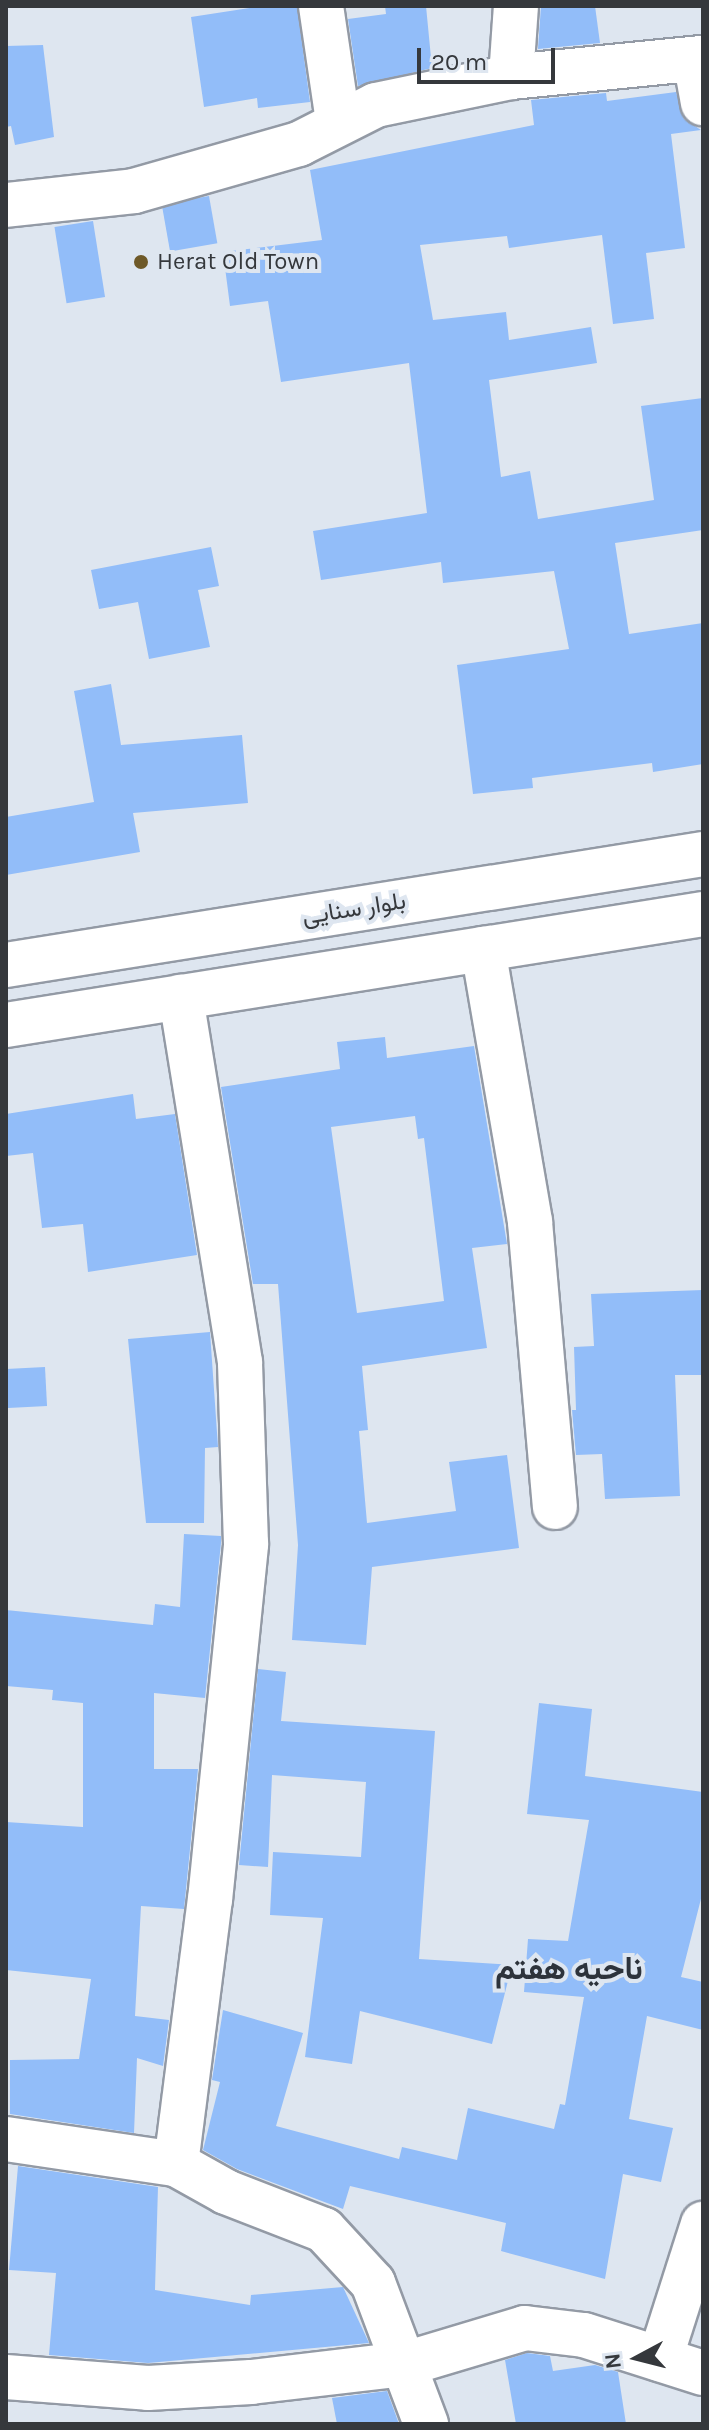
<!DOCTYPE html>
<html>
<head>
<meta charset="utf-8">
<style>
  body { margin:0 }
  #map { position:relative; width:709px; height:2430px; overflow:hidden; background:#dee6f0; font-family:Karla,Vazirmatn,sans-serif }
  div>[style] { position:absolute }
  [style*='--x'] { left:calc(var(--x)*1px); top:calc(var(--y)*1px); width:calc(var(--w)*1px); rotate:calc(var(--a)*1deg) }
  .building>* { inset:0; background:#92bdf9; transform-origin:0 0 }
  .roads { filter:drop-shadow(2px 0 #939aa5) drop-shadow(-2px 0 #939aa5) drop-shadow(0 2px #939aa5) drop-shadow(0 -2px #939aa5) }
  .minor>* { height:44px; margin:-22px; padding:0 22px; transform-origin:22px; border-radius:22px; background:#fff }
  .secondary>* { height:44px; margin:-22px; padding:0 22px; transform-origin:22px; border-radius:22px; background:#fff }
  .dots>* { width:22px; height:22px; translate:-50% -50%; box-sizing:border-box; border:4px solid #dee6f0; border-radius:50% }
  span { translate:-50% -50%; white-space:nowrap; text-align:center; line-height:1.15; -webkit-text-stroke:8px #dee6f0; paint-order:stroke }
  .poi-label { font-size:24px; color:#35383c }
  .left { translate:0 -50%; text-align:left }
  .street-label { font-size:24px; color:#35383c }
  .district-label { font-size:32px; color:#2d333b; font-weight:700 }
  .frame { position:absolute; inset:0; border:8px solid #35383c; pointer-events:none }
  .north { position:absolute; left:597px; top:2318px; width:80px; height:80px; -webkit-text-stroke:6px #dee6f0; paint-order:stroke; rotate:263deg; font-size:22px; font-weight:700; line-height:32px; text-align:center; color:#35383c }
  .north::after { content:''; display:block; margin:auto; width:28px; height:36px; background:#35383c; clip-path:polygon(50% 0,100% 100%,50% 72%,0 100%) }
  .scale { position:absolute; left:417px; top:48px; width:138px; height:36px; box-sizing:border-box; border:4px solid #35383c; border-top:0; padding-left:10px; font-size:24px; line-height:28px; white-space:nowrap; color:#35383c; -webkit-text-stroke:6px #dee6f0; paint-order:stroke }
</style>
</head>
<body>
<div id="map">
  <div class="building">
    <i style="clip-path:polygon(262px 6px,297px 6px,310px 102px,258px 108px,257px 98px,204px 107px,191px 17px)"></i>
    <i style="clip-path:polygon(385px 6px,426px 6px,432px 68px,358px 86px,348px 19px,386px 14px)"></i>
    <i style="clip-path:polygon(541px 6px,595px 6px,600px 43px,538px 49px)"></i>
    <i style="clip-path:polygon(43px 45px,54px 137px,15px 145px,11px 126px,6px 127px,6px 46px)"></i>
    <i style="clip-path:polygon(676px 92px,684px 119px,701px 130px,671px 134px,685px 248px,646px 253px,654px 319px,613px 324px,602px 235px,509px 248px,507px 236px,420px 245px,433px 320px,506px 312px,509px 340px,591px 327px,597px 363px,489px 380px,501px 477px,530px 471px,538px 519px,654px 500px,641px 406px,703px 398px,703px 530px,615px 543px,629px 634px,703px 623px,703px 764px,653px 772px,652px 763px,532px 778px,533px 788px,473px 794px,457px 665px,569px 649px,554px 571px,443px 583px,441px 562px,321px 580px,313px 531px,427px 513px,409px 363px,281px 382px,268px 301px,230px 306px,223px 252px,322px 240px,310px 170px,534px 125px,531px 100px,606px 93px,607px 101px)"></i>
    <i style="left:209px;top:196px;width:48px;height:48px;rotate:80deg"></i>
    <i style="left:93px;top:221px;width:77px;height:39px;rotate:81deg"></i>
    <i style="clip-path:polygon(211px 547px,219px 586px,198px 590px,210px 647px,149px 659px,138px 602px,99px 609px,91px 570px)"></i>
    <i style="clip-path:polygon(111px 684px,121px 745px,242px 735px,248px 803px,133px 813px,140px 852px,6px 875px,6px 817px,94px 802px,74px 691px)"></i>
    <i style="clip-path:polygon(evenodd,385px 1037px,387px 1058px,474px 1046px,507px 1244px,472px 1248px,487px 1348px,362px 1366px,368px 1430px,359px 1431px,367px 1523px,456px 1511px,449px 1462px,507px 1455px,519px 1548px,372px 1567px,366px 1645px,292px 1640px,298px 1545px,278px 1284px,253px 1284px,221px 1087px,340px 1069px,337px 1042px,385px 1037px,415px 1116px,418px 1139px,424px 1138px,444px 1301px,357px 1313px,331px 1127px,415px 1116px)"></i>
    <i style="clip-path:polygon(133px 1094px,136px 1119px,175px 1114px,197px 1255px,88px 1272px,83px 1224px,42px 1228px,33px 1153px,6px 1156px,6px 1114px)"></i>
    <i style="clip-path:polygon(703px 1290px,703px 1375px,675px 1375px,680px 1496px,605px 1499px,602px 1454px,576px 1455px,572px 1410px,576px 1410px,574px 1347px,594px 1346px,591px 1294px)"></i>
    <i style="clip-path:polygon(210px 1332px,218px 1447px,205px 1448px,204px 1523px,146px 1523px,128px 1339px)"></i>
    <i style="left:45px;top:1367px;width:39px;height:39px;rotate:87deg"></i>
    <i style="clip-path:polygon(184px 1534px,221px 1536px,221px 1543px,205px 1698px,154px 1693px,154px 1769px,198px 1769px,184px 1909px,141px 1906px,135px 2016px,169px 2020px,163px 2066px,137px 2058px,134px 2133px,10px 2114px,10px 2060px,79px 2059px,91px 1979px,6px 1970px,6px 1822px,83px 1827px,83px 1703px,52px 1700px,53px 1690px,6px 1686px,6px 1610px,153px 1625px,155px 1604px,180px 1607px)"></i>
    <i style="clip-path:polygon(258px 1669px,286px 1672px,281px 1721px,435px 1731px,419px 1959px,512px 1965px,492px 2044px,360px 2011px,352px 2064px,305px 2057px,323px 1918px,270px 1915px,273px 1852px,361px 1857px,366px 1782px,272px 1775px,268px 1867px,239px 1865px)"></i>
    <i style="clip-path:polygon(539px 1703px,592px 1709px,585px 1776px,703px 1792px,703px 1891px,681px 1977px,703px 1982px,703px 2030px,647px 2016px,629px 2119px,673px 2128px,661px 2182px,623px 2174px,605px 2279px,501px 2251px,506px 2223px,350px 2186px,343px 2209px,237px 2169px,203px 2150px,220px 2082px,212px 2080px,223px 2010px,303px 2033px,276px 2126px,399px 2159px,402px 2147px,457px 2160px,468px 2108px,554px 2129px,560px 2104px,565px 2105px,584px 1997px,524px 1992px,528px 1939px,568px 1941px,589px 1820px,527px 1814px)"></i>
    <i style="clip-path:polygon(18px 2166px,158px 2187px,155px 2290px,250px 2305px,251px 2295px,343px 2287px,369px 2343px,148px 2363px,49px 2355px,56px 2273px,9px 2270px)"></i>
    <i style="clip-path:polygon(527px 2353px,550px 2356px,553px 2371px,595px 2365px,618px 2372px,626px 2424px,516px 2424px,505px 2360px)"></i>
    <i style="clip-path:polygon(387px 2391px,399px 2424px,337px 2424px,332px 2398px)"></i>
  </div>
  <div class="roads">
    <div class="minor">
      <i style="--x:321;--y:6;--w:116;--a:81.6"></i>
      <i style="--x:695;--y:59;--w:45;--a:79.7"></i>
      <i style="--x:511;--y:77;--w:71;--a:-86"></i>
      <i style="--x:6;--y:205;--w:129;--a:-6.2"></i>
      <i style="--x:134;--y:191;--w:172;--a:-15.9"></i>
      <i style="--x:299;--y:144;--w:86;--a:-26.9"></i>
      <i style="--x:376;--y:105;--w:138;--a:-11.7"></i>
      <i style="--x:511;--y:77;--w:193;--a:-5.7"></i>
      <i style="--x:483;--y:949;--w:277;--a:80.2"></i>
      <i style="--x:530;--y:1222;--w:286;--a:85"></i>
      <i style="--x:6;--y:2139;--w:172;--a:8.4"></i>
      <i style="--x:176;--y:2164;--w:57;--a:29.2"></i>
      <i style="--x:226;--y:2192;--w:105;--a:21.2"></i>
      <i style="--x:324;--y:2230;--w:72;--a:47.2"></i>
      <i style="--x:373;--y:2283;--w:151;--a:69.4"></i>
      <i style="--x:176;--y:2164;--w:266;--a:-82.7"></i>
      <i style="--x:210;--y:1900;--w:358;--a:-84.2"></i>
      <i style="--x:246;--y:1544;--w:182;--a:-91.9"></i>
      <i style="--x:240;--y:1362;--w:370;--a:-99.2"></i>
      <i style="--x:660;--y:2359;--w:142;--a:-72.3"></i>
      <i style="--x:6;--y:2377;--w:142;--a:4.4"></i>
      <i style="--x:148;--y:2388;--w:103;--a:-3.3"></i>
      <i style="--x:251;--y:2382;--w:155;--a:-6.7"></i>
      <i style="--x:405;--y:2364;--w:125;--a:-16.7"></i>
      <i style="--x:525;--y:2328;--w:59;--a:6.8"></i>
      <i style="--x:584;--y:2335;--w:125;--a:17.7"></i>
    </div>
    <div class="secondary">
      <i style="--x:6;--y:965;--w:706;--a:-9.05"></i>
      <i style="--x:6;--y:1025;--w:706;--a:-9.05"></i>
    </div>
  </div>
  <div class="dots">
    <i style="left:141px;top:262px;background:#6e5928"></i>
  </div>
  <div class="poi-label">
    <span class="left" style="left:157px;top:262px">Herat Old Town</span>
  </div>
  <div class="street-label">
    <span style="left:354px;top:909px;rotate:-9deg">بلوار سنایی</span>
  </div>
  <div class="district-label">
    <span style="left:569px;top:1969px">ناحیه هفتم</span>
  </div>
  <div class="frame"></div>
  <div class="north">N</div>
  <div class="scale">20 m</div>
</div>
</body>
</html>
